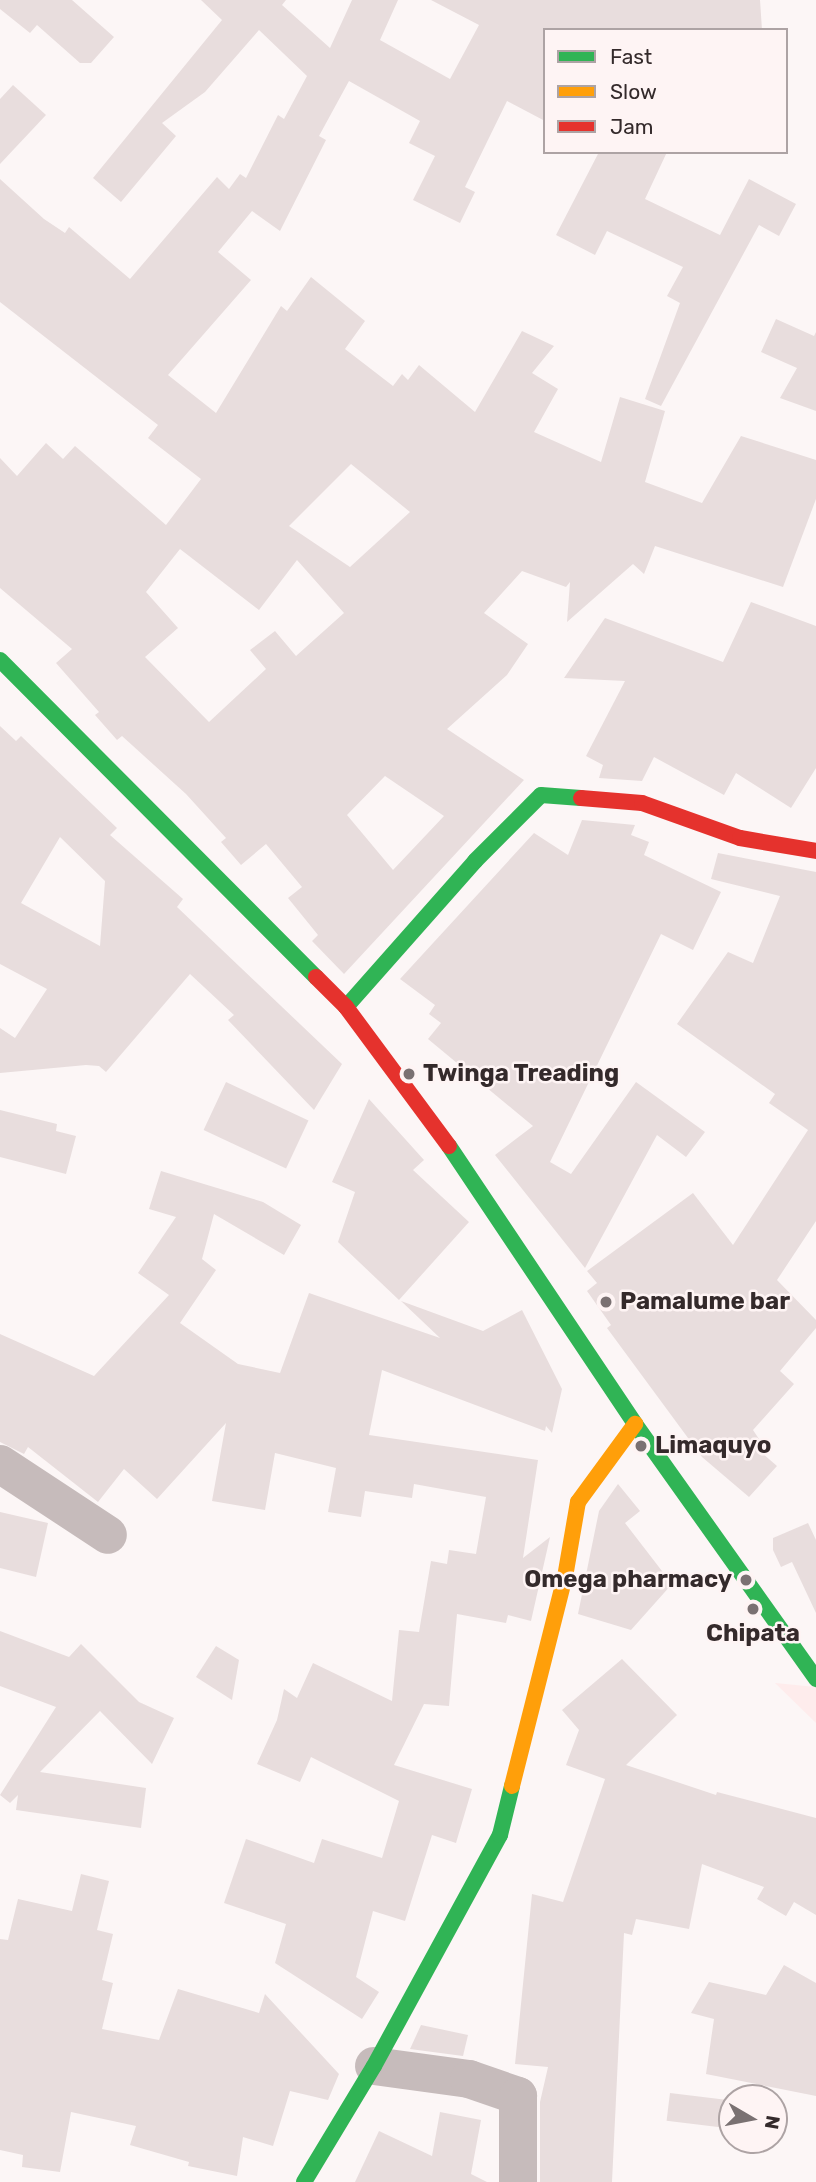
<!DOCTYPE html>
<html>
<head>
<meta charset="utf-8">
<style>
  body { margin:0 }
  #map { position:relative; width:816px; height:2182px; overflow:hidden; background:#fcf6f6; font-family:Rubik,sans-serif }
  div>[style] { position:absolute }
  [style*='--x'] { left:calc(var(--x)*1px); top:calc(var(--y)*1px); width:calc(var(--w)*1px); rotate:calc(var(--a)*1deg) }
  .built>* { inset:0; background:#feecec }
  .building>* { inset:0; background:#e8dddd; transform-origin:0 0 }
  .street>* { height:38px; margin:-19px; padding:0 19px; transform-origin:19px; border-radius:19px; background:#c6bbbb }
  .fast>* { height:16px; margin:-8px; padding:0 8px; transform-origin:8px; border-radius:8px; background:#30b455 }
  .slow>* { height:16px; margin:-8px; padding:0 8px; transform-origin:8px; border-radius:8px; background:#ff9f0a }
  .jam>* { height:16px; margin:-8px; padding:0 8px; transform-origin:8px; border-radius:8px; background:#e5322d }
  .dots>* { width:19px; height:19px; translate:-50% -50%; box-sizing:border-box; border:4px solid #fef4f4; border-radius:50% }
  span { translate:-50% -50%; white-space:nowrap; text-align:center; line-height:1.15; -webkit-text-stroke:5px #fef4f4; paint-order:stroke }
  .poi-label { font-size:24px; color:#342a2b; font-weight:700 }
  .left { translate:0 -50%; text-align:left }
  .right { translate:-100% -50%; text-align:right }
  .legend { position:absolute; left:543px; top:28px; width:245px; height:126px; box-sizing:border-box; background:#fef4f4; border:2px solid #ada3a4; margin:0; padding:9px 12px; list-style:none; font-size:21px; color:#342a2b }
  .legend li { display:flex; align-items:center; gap:14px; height:35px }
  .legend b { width:35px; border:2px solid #ada3a4 }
  .north { position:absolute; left:718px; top:2084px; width:70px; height:70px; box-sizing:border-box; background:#fef4f4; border:2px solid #ada3a4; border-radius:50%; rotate:100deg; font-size:19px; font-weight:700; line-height:28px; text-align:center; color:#342a2b }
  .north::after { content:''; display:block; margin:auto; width:24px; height:32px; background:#7a7172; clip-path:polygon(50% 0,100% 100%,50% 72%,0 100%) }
</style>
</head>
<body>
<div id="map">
  <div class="built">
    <i style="clip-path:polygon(775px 1683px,816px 1687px,816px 1723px)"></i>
  </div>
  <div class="building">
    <i style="clip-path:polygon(0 0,72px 0,114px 37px,91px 63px,80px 63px,37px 25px,30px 33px,0 9px)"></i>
    <i style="clip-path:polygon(evenodd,201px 0,286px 0,282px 5px,330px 48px,352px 0,398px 0,380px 40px,450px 79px,479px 25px,431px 0,760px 0,762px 30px,545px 30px,545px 121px,507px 101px,465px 187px,475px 192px,460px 223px,413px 200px,435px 156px,409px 143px,420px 121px,349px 81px,319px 136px,326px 140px,280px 231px,252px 211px,218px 252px,251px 280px,168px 375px,216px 413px,281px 306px,287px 311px,311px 277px,365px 321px,345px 349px,393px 386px,402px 374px,408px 380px,419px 365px,475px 412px,522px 331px,554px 346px,532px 373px,558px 389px,534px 432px,601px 462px,620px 397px,665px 411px,645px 482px,702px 503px,741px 436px,816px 460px,816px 499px,783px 587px,655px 546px,644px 574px,633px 564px,567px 622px,570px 582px,566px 587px,522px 571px,484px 613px,528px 644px,507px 675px,447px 729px,524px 780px,344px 974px,312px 941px,318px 935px,288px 898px,302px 887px,266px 844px,241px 865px,221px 842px,226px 838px,186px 794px,122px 736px,117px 740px,95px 715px,99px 712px,56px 663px,72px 649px,0 588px,0 458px,17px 476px,46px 443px,63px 459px,75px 446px,166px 525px,201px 479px,148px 438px,158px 425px,0 302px,0 179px,44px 219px,65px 233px,69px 227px,130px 279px,217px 177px,229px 189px,240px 174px,246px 178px,278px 115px,284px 119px,307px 76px,259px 30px,205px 92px,162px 123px,176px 136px,121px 202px,93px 178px,222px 20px,201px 0,351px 464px,410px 512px,350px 567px,289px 526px,351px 464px,201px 0,180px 549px,259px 610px,297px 560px,344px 613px,296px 656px,275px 631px,250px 650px,266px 669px,209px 722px,145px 657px,178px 628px,146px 592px,180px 549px,201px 0,385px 776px,444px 816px,393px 870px,347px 815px,385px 776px)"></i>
    <i style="clip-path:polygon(13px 85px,46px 115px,0 164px,0 99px)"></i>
    <i style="clip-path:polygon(599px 152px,667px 152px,645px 199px,720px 235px,749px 179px,796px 204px,779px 236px,759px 225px,661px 406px,645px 399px,680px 303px,667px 296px,683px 267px,607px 231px,595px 255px,556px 235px)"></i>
    <i style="clip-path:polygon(776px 319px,814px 336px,816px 332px,816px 411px,780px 398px,797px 368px,761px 352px)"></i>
    <i style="clip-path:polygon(751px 602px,816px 626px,816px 768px,791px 808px,736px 773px,724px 795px,654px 757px,642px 781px,599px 778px,603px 765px,586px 756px,625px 681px,564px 678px,605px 618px,723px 662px)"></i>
    <i style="clip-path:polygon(evenodd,0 726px,16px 741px,21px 736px,117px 828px,110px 835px,183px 899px,177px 907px,342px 1064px,314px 1110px,228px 1020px,234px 1015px,190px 974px,106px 1072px,99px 1066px,86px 1065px,0 1073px,0 1028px,15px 1038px,47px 989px,0 964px,0 726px,60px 837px,105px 881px,100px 946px,21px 903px,60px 837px)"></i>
    <i style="clip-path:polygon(582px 820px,635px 825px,631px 835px,649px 842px,644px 855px,721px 892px,693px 950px,661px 934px,550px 1162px,571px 1174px,636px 1082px,705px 1132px,686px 1157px,657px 1135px,585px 1268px,495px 1155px,533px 1126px,428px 1039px,441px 1023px,429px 1014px,435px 1005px,400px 979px,534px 833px,568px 855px)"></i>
    <i style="clip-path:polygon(718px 853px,816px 872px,816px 1221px,777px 1280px,816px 1320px,816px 1328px,780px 1371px,794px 1384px,753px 1430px,761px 1442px,755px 1447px,777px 1466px,749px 1497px,702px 1457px,607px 1328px,611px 1325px,587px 1291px,597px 1283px,587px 1271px,693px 1193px,733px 1245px,808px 1130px,769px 1103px,775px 1094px,677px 1024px,728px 952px,753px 963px,780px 896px,711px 879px)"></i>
    <i style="left:226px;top:1082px;width:91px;height:53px;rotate:25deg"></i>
    <i style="clip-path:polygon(369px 1099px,424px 1160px,413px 1170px,469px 1222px,399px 1300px,338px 1242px,355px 1192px,332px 1182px)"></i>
    <i style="clip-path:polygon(0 1110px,57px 1124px,56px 1131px,76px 1136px,66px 1174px,0 1157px)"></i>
    <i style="clip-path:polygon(161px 1171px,263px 1202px,301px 1225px,284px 1255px,214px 1214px,202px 1259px,216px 1270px,180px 1323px,238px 1364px,280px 1373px,309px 1293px,440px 1338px,401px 1301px,483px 1331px,522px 1310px,562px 1389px,552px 1433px,546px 1426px,545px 1431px,382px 1370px,369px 1435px,538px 1460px,523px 1558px,550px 1537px,531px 1621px,508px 1615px,506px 1623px,457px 1614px,449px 1706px,424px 1704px,394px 1765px,472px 1789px,456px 1843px,432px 1835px,405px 1921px,373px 1911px,356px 1977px,379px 1992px,362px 2019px,275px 1963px,286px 1924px,224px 1903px,246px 1839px,314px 1863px,322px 1839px,382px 1858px,399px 1801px,311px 1757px,300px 1782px,257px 1764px,277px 1720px,284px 1689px,297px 1698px,313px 1663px,392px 1701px,399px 1630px,419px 1632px,431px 1561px,447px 1564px,449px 1550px,476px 1554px,486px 1497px,414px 1484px,412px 1498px,365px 1491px,361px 1517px,328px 1512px,336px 1468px,275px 1453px,265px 1510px,212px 1501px,226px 1423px,157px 1499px,124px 1469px,98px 1502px,28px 1447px,24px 1454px,0 1442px,0 1334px,94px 1376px,169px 1295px,138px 1273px,176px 1217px,149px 1209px)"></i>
    <i style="clip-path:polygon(618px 1484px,640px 1511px,625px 1523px,672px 1584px,631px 1630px,578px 1614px,599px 1511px)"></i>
    <i style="clip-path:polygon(0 1512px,48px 1523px,36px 1577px,0 1568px)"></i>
    <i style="clip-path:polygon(808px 1523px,816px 1540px,816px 1613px,792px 1562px,781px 1567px,773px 1550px,773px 1538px)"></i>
    <i style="clip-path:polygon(0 1631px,69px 1657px,81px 1644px,139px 1702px,174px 1718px,152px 1764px,100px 1711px,40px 1772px,146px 1788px,141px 1828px,16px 1810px,18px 1795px,10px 1803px,0 1795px,56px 1707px,0 1686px)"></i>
    <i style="clip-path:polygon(216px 1646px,239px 1660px,232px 1700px,196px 1677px)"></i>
    <i style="clip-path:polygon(622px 1659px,677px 1715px,626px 1765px,716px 1795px,717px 1792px,816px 1818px,816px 1915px,794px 1902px,786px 1916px,757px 1899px,764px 1887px,702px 1864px,689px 1929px,636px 1919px,632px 1935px,624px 1933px,612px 2182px,540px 2182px,540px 2102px,548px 2067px,515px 2064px,532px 1894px,563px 1902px,605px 1779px,566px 1765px,579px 1730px,562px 1710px)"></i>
    <i style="clip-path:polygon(81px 1874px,109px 1881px,97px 1930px,113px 1934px,102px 1980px,113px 1983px,102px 2029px,159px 2040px,178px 1989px,259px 2013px,265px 1994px,339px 2074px,328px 2100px,290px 2091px,273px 2146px,243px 2137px,237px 2176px,188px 2166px,189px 2162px,130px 2145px,136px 2126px,71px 2112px,60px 2172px,22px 2167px,23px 2155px,0 2150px,0 1939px,8px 1940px,18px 1899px,72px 1911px)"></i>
    <i style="clip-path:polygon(784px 1965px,816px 1983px,816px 2096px,706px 2074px,714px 2019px,691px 2013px,709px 1982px,766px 1995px)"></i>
    <i style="clip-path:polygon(421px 2025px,468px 2035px,463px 2056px,410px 2049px)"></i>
    <i style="left:670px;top:2093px;width:58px;height:28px;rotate:7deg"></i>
    <i style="clip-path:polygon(440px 2112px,481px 2120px,471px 2174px,487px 2182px,355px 2182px,379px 2131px,432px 2156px)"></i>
  </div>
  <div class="street">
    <i style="--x:0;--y:1464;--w:129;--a:33.3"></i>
    <i style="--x:374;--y:2066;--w:96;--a:7.8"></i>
    <i style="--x:469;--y:2079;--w:52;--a:19.1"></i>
    <i style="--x:518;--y:2096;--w:86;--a:90"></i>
  </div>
  <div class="fast">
    <i style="--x:0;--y:660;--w:448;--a:45.1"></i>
    <i style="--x:346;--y:1007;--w:195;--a:-48.5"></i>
    <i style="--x:475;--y:861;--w:93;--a:-45"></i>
    <i style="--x:541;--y:795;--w:40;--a:4.3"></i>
    <i style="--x:449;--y:1146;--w:334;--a:56.2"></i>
    <i style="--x:635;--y:1424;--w:313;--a:54.6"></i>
    <i style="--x:304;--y:2182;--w:135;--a:-58.9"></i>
    <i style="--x:374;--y:2066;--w:263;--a:-61.4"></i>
    <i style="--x:500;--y:1835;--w:50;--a:-76.2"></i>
  </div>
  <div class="slow">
    <i style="--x:512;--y:1786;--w:216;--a:-75.8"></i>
    <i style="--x:565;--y:1577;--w:76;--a:-80.2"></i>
    <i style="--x:578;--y:1502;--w:97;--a:-53.8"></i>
  </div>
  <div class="jam">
    <i style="--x:581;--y:798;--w:61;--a:4.7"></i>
    <i style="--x:642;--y:803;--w:104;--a:19.7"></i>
    <i style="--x:740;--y:838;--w:77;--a:9.7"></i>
    <i style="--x:316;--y:977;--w:42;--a:45"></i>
    <i style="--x:346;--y:1007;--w:173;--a:53.5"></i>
  </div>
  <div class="dots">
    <i style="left:409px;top:1074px;background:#7a7172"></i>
    <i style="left:606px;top:1302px;background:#7a7172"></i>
    <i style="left:641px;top:1446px;background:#7a7172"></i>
    <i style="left:746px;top:1580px;background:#7a7172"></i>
    <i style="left:753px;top:1609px;background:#7a7172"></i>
  </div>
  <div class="poi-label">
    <span class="left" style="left:423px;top:1074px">Twinga Treading</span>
    <span class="left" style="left:620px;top:1302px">Pamalume bar</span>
    <span class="left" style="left:655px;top:1446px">Limaquyo</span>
    <span class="right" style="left:732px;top:1580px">Omega pharmacy</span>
    <span style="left:753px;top:1634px">Chipata</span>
  </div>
  <ul class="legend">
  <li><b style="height:9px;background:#30b455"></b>Fast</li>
  <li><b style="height:9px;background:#ff9f0a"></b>Slow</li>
  <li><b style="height:9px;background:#e5322d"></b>Jam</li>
  </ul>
  <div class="north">N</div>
</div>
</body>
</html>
